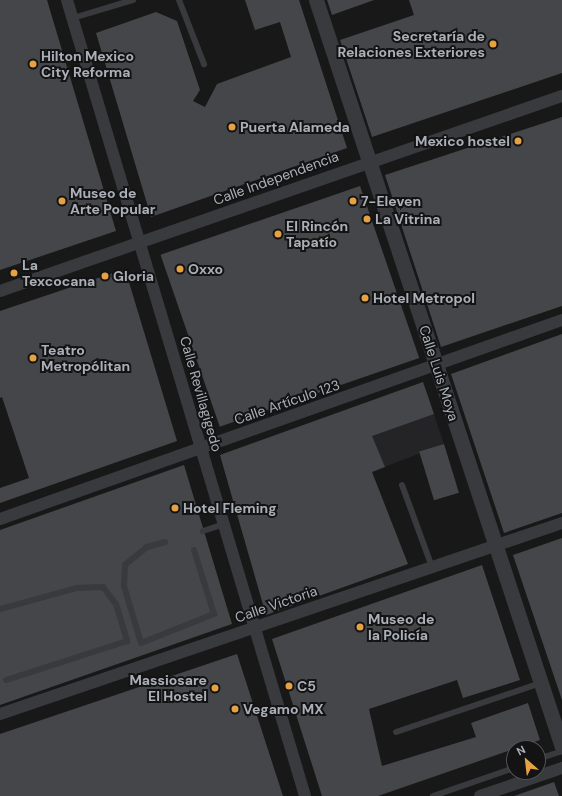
<!DOCTYPE html>
<html>
<head>
<meta charset="utf-8">
<style>
  body { margin:0 }
  #map { position:relative; width:562px; height:796px; overflow:hidden; background:#181819; font-family:"DM Sans",sans-serif }
  div>[style] { position:absolute }
  [style*='--x'] { left:calc(var(--x)*1px); top:calc(var(--y)*1px); width:calc(var(--w)*1px); rotate:calc(var(--a)*1deg) }
  .built>* { inset:0; background:#242426 }
  .building>* { inset:0; background:#454649; transform-origin:0 0 }
  .service>* { height:6px; margin:-3px; padding:0 3px; transform-origin:3px; border-radius:3px; background:#393a3e }
  .minor>* { height:12px; margin:-6px; padding:0 6px; transform-origin:6px; border-radius:6px; background:#393a3e }
  .tertiary>* { height:15px; margin:-7.5px; padding:0 7.5px; transform-origin:7.5px; border-radius:7.5px; background:#393a3e }
  .dots>* { width:11px; height:11px; translate:-50% -50%; box-sizing:border-box; border:2px solid #131314; border-radius:50% }
  span { translate:-50% -50%; white-space:nowrap; text-align:center; line-height:1.15; -webkit-text-stroke:4px #131314; paint-order:stroke }
  .poi-label { font-size:14px; color:#abb0b8; font-weight:700 }
  .right { translate:-100% -50%; text-align:right }
  .left { translate:0 -50%; text-align:left }
  .street-label { font-size:14px; color:#abb0b8 }
  .north { position:absolute; left:506px; top:740px; width:40px; height:40px; box-sizing:border-box; background:#131314; border:1px solid #505256; border-radius:50%; rotate:332deg; font-size:11px; font-weight:700; line-height:16px; text-align:center; color:#abb0b8 }
  .north::after { content:''; display:block; margin:auto; width:14px; height:18px; background:#e6a143; clip-path:polygon(50% 0,100% 100%,50% 72%,0 100%) }
</style>
</head>
<body>
<div id="map">
  <div class="built">
    <i style="clip-path:polygon(423px 382px,444px 444px,294px 502px,288px 485px,234px 505px,220px 455px)"></i>
  </div>
  <div class="building">
    <i style="clip-path:polygon(0 0,47px 0,116px 231px,0 270px)"></i>
    <i style="clip-path:polygon(245px 0,299px 0,347px 148px,151px 217px,96px 33px,156px 12px,177px 21px,200px 90px,193px 101px,205px 107px,217px 84px,291px 57px,280px 22px,255px 30px)"></i>
    <i style="clip-path:polygon(327px 0,374px 0,332px 15px)"></i>
    <i style="clip-path:polygon(409px 0,562px 0,562px 73px,372px 137px,340px 40px,414px 15px)"></i>
    <i style="clip-path:polygon(562px 117px,562px 306px,441px 347px,385px 175px)"></i>
    <i style="left:360px;top:186px;width:182px;height:211px;rotate:71deg"></i>
    <i style="clip-path:polygon(125px 269px,177px 441px,0 503px,0 488px,29px 478px,2px 397px,0 398px,0 311px)"></i>
    <i style="clip-path:polygon(562px 334px,562px 513px,504px 533px,451px 374px)"></i>
    <i style="clip-path:polygon(423px 382px,434px 414px,372px 436px,385px 467px,372px 472px,408px 564px,266px 615px,220px 455px)"></i>
    <i style="left:444px;top:444px;width:51px;height:26px;rotate:73deg"></i>
    <i style="clip-path:polygon(184px 465px,232px 624px,0 705px,0 530px)"></i>
    <i style="clip-path:polygon(562px 538px,562px 700px,513px 555px)"></i>
    <i style="clip-path:polygon(482px 565px,520px 680px,463px 698px,457px 680px,369px 709px,382px 766px,476px 737px,471px 723px,528px 703px,540px 740px,378px 796px,322px 796px,272px 639px)"></i>
    <i style="clip-path:polygon(237px 654px,283px 796px,0 796px,0 734px)"></i>
    <i style="clip-path:polygon(554px 782px,559px 796px,514px 796px)"></i>
  </div>
  <div class="service">
    <i style="--x:179;--y:0;--w:69;--a:68.7"></i>
    <i style="--x:73;--y:18;--w:63;--a:-16.7"></i>
    <i style="--x:402;--y:485;--w:87;--a:69.9"></i>
    <i style="--x:203;--y:531;--w:22;--a:-18"></i>
    <i style="--x:165;--y:542;--w:19;--a:164"></i>
    <i style="--x:147;--y:547;--w:28;--a:141"></i>
    <i style="--x:125;--y:565;--w:21;--a:93"></i>
    <i style="--x:124;--y:586;--w:59;--a:73.4"></i>
    <i style="--x:141;--y:643;--w:79;--a:-21.7"></i>
    <i style="--x:214;--y:614;--w:67;--a:-107.4"></i>
    <i style="--x:0;--y:609;--w:80;--a:-15.3"></i>
    <i style="--x:77;--y:588;--w:26;--a:-2"></i>
    <i style="--x:103;--y:587;--w:21;--a:53"></i>
    <i style="--x:116;--y:604;--w:39;--a:73"></i>
    <i style="--x:127;--y:641;--w:127;--a:162.1"></i>
    <i style="--x:396;--y:732;--w:153;--a:-18.7"></i>
    <i style="--x:538;--y:759;--w:25;--a:-18"></i>
    <i style="--x:433;--y:796;--w:86;--a:-19.1"></i>
  </div>
  <div class="minor">
    <i style="--x:67;--y:0;--w:831;--a:73.35"></i>
    <i style="--x:0;--y:291;--w:595;--a:-19.14"></i>
    <i style="--x:0;--y:519;--w:596;--a:-19.5"></i>
    <i style="--x:0;--y:714;--w:594;--a:-18.77"></i>
    <i style="--x:480;--y:796;--w:87;--a:-18.9"></i>
  </div>
  <div class="tertiary">
    <i style="--x:316;--y:0;--w:786;--a:71.77"></i>
  </div>
  <div class="dots">
    <i style="left:493px;top:44px;background:#e6a143"></i>
    <i style="left:33px;top:64px;background:#e6a143"></i>
    <i style="left:232px;top:127px;background:#e6a143"></i>
    <i style="left:518px;top:141px;background:#e6a143"></i>
    <i style="left:62px;top:201px;background:#e6a143"></i>
    <i style="left:353px;top:201px;background:#e6a143"></i>
    <i style="left:367px;top:219px;background:#e6a143"></i>
    <i style="left:278px;top:234px;background:#e6a143"></i>
    <i style="left:180px;top:269px;background:#e6a143"></i>
    <i style="left:14px;top:273px;background:#e6a143"></i>
    <i style="left:105px;top:276px;background:#e6a143"></i>
    <i style="left:365px;top:298px;background:#e6a143"></i>
    <i style="left:33px;top:358px;background:#e6a143"></i>
    <i style="left:175px;top:508px;background:#e6a143"></i>
    <i style="left:360px;top:627px;background:#e6a143"></i>
    <i style="left:289px;top:686px;background:#e6a143"></i>
    <i style="left:215px;top:688px;background:#e6a143"></i>
    <i style="left:235px;top:709px;background:#e6a143"></i>
  </div>
  <div class="poi-label">
    <span class="right" style="left:485px;top:44px">Secretaría de<br>Relaciones Exteriores</span>
    <span class="left" style="left:41px;top:64px">Hilton Mexico<br>City Reforma</span>
    <span class="left" style="left:240px;top:127px">Puerta Alameda</span>
    <span class="right" style="left:510px;top:141px">Mexico hostel</span>
    <span class="left" style="left:70px;top:201px">Museo de<br>Arte Popular</span>
    <span class="left" style="left:361px;top:201px">7-Eleven</span>
    <span class="left" style="left:375px;top:219px">La Vitrina</span>
    <span class="left" style="left:286px;top:234px">El Rincón<br>Tapatío</span>
    <span class="left" style="left:22px;top:273px">La<br>Texcocana</span>
    <span class="left" style="left:188px;top:269px">Oxxo</span>
    <span class="left" style="left:113px;top:276px">Gloria</span>
    <span class="left" style="left:373px;top:298px">Hotel Metropol</span>
    <span class="left" style="left:41px;top:358px">Teatro<br>Metropólitan</span>
    <span class="left" style="left:183px;top:508px">Hotel Fleming</span>
    <span class="left" style="left:368px;top:627px">Museo de<br>la Policía</span>
    <span class="right" style="left:207px;top:688px">Massiosare<br>El Hostel</span>
    <span class="left" style="left:297px;top:686px">C5</span>
    <span class="left" style="left:243px;top:709px">Vegamo MX</span>
  </div>
  <div class="street-label">
    <span style="left:276px;top:178px;rotate:-20deg">Calle Independencia</span>
    <span style="left:439px;top:373px;rotate:72deg">Calle Luis Moya</span>
    <span style="left:201px;top:394px;rotate:74deg">Calle Revillagigedo</span>
    <span style="left:287px;top:402px;rotate:-19deg">Calle Artículo 123</span>
    <span style="left:276px;top:604px;rotate:-19deg">Calle Victoria</span>
  </div>
  <div class="north">N</div>
</div>
</body>
</html>
